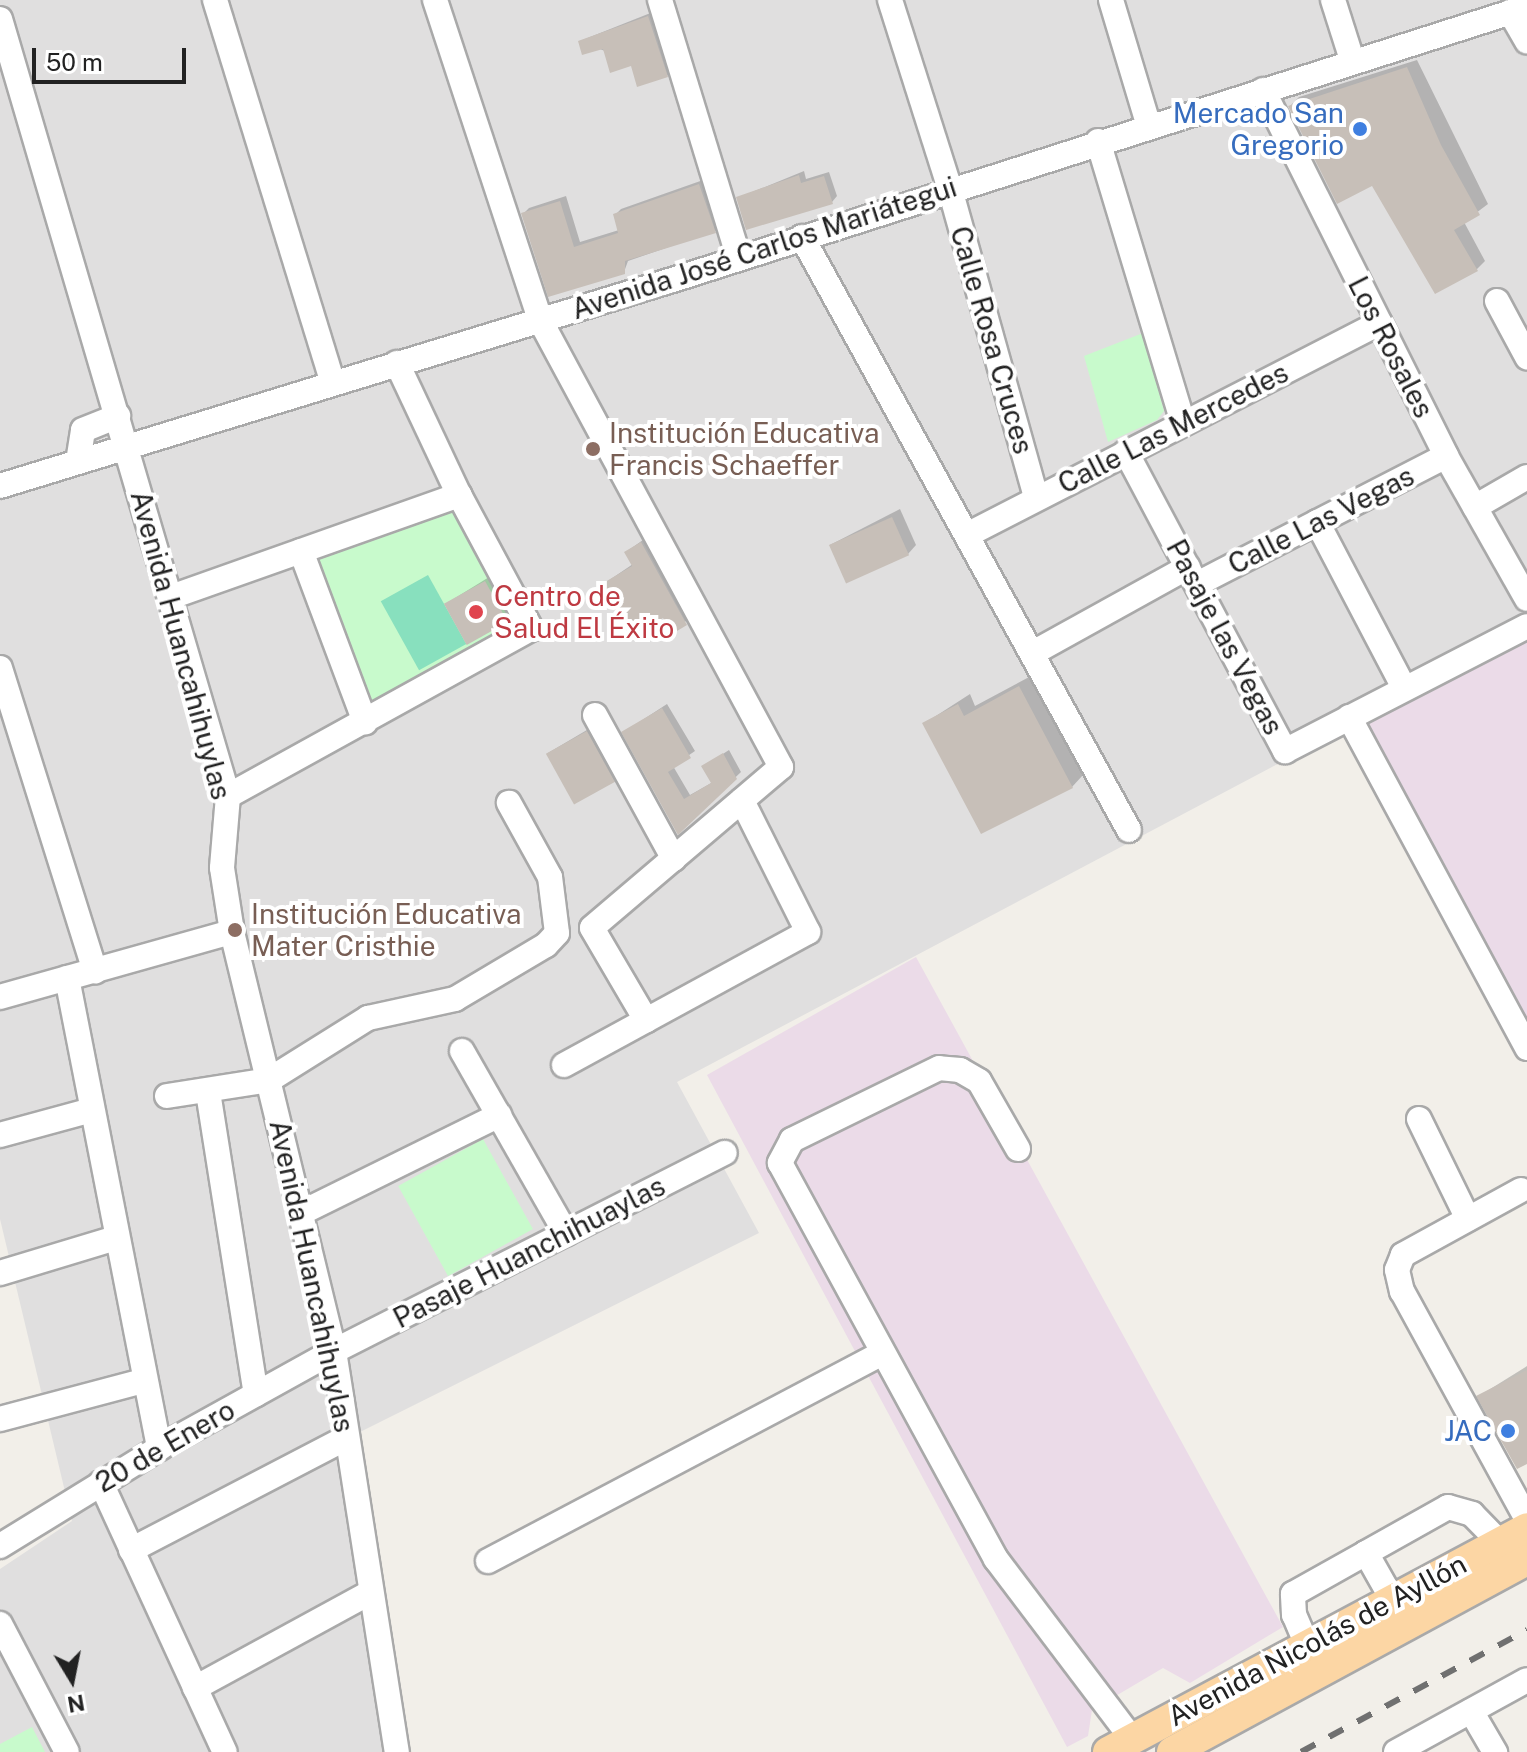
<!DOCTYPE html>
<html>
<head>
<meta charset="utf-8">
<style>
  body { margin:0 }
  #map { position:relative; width:1527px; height:1752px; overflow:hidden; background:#f2efe9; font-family:"Public Sans",sans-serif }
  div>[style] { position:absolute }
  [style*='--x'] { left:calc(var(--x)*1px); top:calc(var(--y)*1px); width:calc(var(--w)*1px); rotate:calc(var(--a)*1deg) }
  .residential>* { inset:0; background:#e0dfdf }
  .industrial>* { inset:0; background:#ebdbe8 }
  .park>* { inset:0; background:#c8facc; transform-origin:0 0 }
  .pitch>* { inset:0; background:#88e0be; transform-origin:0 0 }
  .shadow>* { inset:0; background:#0003 }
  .building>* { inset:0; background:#c7bfb8; transform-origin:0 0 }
  .roads { filter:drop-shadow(2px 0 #a9a9a9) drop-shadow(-2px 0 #a9a9a9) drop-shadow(0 2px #a9a9a9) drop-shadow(0 -2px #a9a9a9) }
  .minor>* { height:24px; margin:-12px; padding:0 12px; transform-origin:12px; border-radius:12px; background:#fff }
  .major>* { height:30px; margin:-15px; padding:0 15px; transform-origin:15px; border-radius:15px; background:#fcd6a4 }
  .rail>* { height:6px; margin-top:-3px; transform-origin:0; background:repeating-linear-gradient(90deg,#707070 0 16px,transparent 0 32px) }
  .dots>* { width:22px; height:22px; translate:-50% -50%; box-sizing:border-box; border:4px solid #fff; border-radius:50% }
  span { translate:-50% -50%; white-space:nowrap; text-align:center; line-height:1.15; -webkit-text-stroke:8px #fff; paint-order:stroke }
  .shop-label { font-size:28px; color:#366cbe }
  .right { translate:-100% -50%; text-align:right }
  .street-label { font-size:28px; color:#222 }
  .education-label { font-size:28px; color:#785e54 }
  .left { translate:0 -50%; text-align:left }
  .health-label { font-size:28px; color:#be3a42 }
  .north { position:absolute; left:32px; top:1640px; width:80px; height:80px; -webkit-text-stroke:6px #fff; paint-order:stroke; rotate:170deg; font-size:22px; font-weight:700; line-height:32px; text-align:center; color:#222 }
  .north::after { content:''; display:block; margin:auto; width:28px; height:36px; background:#222; clip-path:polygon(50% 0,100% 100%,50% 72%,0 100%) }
  .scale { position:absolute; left:32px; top:48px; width:154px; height:36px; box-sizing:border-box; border:4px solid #222; border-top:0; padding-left:10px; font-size:24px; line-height:28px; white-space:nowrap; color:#222; -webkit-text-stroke:6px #fff; paint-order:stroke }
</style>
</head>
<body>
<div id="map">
  <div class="residential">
    <i style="clip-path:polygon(0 0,1527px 0,1527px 632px,677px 1082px,759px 1233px,354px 1435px,376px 1705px,398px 1752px,0 1752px,0 1569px,72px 1521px,0 1219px)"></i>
  </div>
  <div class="industrial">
    <i style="clip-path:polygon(1527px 632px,1527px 1033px,1362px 720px)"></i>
    <i style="clip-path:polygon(916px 957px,1283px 1627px,1190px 1683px,1163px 1668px,1092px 1710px,1088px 1736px,1067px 1747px,707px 1075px)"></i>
  </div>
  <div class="park">
    <i style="clip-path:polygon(1143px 333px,1164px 411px,1157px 420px,1108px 442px,1084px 356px)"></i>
    <i style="clip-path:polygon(453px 504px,518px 625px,372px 708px,311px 554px)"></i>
    <i style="left:483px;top:1139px;width:103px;height:97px;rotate:61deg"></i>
    <i style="clip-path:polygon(32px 1727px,45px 1752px,0 1752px,0 1744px)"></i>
  </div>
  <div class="pitch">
    <i style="left:428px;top:575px;width:79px;height:54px;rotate:61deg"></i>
  </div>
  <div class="shadow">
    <i style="clip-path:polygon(653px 12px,672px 71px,667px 76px,580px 41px)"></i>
    <i style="clip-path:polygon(1417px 60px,1488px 204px,1464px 222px,1485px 261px,1476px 270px,1290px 106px,1299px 97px)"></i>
    <i style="clip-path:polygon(804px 171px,806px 179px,829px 172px,837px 196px,832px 202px,738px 198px)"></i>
    <i style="clip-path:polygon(706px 179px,721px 225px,715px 231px,628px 261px,624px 272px,550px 295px,523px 214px,529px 208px,566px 196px,580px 242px,619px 230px,615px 215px,621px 209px)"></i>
    <i style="clip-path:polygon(900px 509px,916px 545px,908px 554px,830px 545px)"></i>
    <i style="clip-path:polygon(650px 535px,694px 615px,673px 631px,664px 615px,602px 585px,633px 564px,626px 552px)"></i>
    <i style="clip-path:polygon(494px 574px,515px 612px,506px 620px,447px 603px)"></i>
    <i style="clip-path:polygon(1031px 676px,1083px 775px,1072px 787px,925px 723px,970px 694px,975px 706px)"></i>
    <i style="clip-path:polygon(667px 704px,695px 751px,673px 766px,690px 795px,713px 782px,704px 766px,729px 750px,741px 772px,678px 832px,624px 732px)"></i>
    <i style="clip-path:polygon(592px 727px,619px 775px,613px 780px,548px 753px)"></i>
    <i style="clip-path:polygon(1527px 1366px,1527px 1462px,1479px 1396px)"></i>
  </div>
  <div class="building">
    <i style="clip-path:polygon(648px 16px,668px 77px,637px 87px,631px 66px,610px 73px,603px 49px,582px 55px,578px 41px)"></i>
    <i style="clip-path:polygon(1407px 67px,1441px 145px,1480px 215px,1454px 230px,1478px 271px,1435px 294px,1372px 186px,1337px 204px,1288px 106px)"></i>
    <i style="clip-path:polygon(799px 175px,801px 183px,824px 176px,833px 204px,746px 230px,736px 197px)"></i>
    <i style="clip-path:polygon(699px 184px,716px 233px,625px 261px,625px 274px,548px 297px,521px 213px,560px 201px,574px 247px,618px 233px,613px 214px)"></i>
    <i style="left:892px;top:517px;width:42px;height:69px;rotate:66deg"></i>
    <i style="clip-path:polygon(641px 542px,687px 625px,672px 634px,663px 618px,631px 637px,600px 585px,632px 566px,624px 552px)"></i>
    <i style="left:485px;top:581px;width:47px;height:47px;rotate:61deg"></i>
    <i style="clip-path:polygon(1019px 686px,1073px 788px,981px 834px,922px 723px,958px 704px,964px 716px)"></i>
    <i style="clip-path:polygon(662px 708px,691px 758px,668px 772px,684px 799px,711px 783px,701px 766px,723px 753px,737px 779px,678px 835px,621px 732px)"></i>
    <i style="left:587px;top:731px;width:58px;height:47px;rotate:61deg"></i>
    <i style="clip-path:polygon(1527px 1370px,1527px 1464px,1517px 1469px,1476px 1396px)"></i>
  </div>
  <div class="roads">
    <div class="minor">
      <i style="--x:215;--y:0;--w:401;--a:72.9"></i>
      <i style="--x:435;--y:0;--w:337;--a:71.8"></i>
      <i style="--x:540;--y:320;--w:508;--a:61.67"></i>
      <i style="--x:781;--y:767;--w:248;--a:139.6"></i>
      <i style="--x:592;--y:928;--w:107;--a:59.6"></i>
      <i style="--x:660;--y:0;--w:270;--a:73"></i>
      <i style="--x:890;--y:0;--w:198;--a:72.4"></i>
      <i style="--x:950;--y:189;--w:320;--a:74.4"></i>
      <i style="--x:1111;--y:0;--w:128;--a:73.3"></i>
      <i style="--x:1333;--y:0;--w:63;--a:72.4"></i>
      <i style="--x:1510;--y:12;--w:34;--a:60"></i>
      <i style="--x:0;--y:19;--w:810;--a:73.65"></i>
      <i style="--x:228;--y:796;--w:72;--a:94.8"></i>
      <i style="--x:222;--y:868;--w:65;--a:81.1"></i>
      <i style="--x:232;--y:932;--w:431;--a:76.3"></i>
      <i style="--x:334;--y:1351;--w:406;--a:81.1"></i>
      <i style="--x:1263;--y:90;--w:409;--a:63.4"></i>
      <i style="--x:1446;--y:456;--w:164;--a:60.5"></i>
      <i style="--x:1098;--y:141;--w:295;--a:73.2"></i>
      <i style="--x:802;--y:237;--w:677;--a:61.13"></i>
      <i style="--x:1497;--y:301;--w:64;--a:61.8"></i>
      <i style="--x:1126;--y:452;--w:339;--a:62"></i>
      <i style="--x:1285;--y:751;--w:272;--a:-27.3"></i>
      <i style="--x:78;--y:462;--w:32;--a:-81"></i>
      <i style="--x:83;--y:430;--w:38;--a:-22"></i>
      <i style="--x:0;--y:486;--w:713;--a:-17.04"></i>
      <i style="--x:682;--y:277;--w:887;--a:-17.72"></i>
      <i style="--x:1475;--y:507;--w:60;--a:-30"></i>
      <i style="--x:1317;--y:522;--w:187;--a:62.3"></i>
      <i style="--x:967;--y:535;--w:464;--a:-27.2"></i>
      <i style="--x:301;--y:551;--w:183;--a:69.5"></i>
      <i style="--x:1197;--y:584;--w:280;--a:-27.2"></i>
      <i style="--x:171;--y:597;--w:306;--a:-19.5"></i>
      <i style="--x:1033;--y:653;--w:177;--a:-29"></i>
      <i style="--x:0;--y:668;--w:318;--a:72.6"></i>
      <i style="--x:595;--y:715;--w:164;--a:61.3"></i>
      <i style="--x:1349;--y:717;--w:376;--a:61.7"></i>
      <i style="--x:228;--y:796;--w:346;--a:-28.9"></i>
      <i style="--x:531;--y:629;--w:152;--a:-118.2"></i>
      <i style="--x:459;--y:495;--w:146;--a:-115.2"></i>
      <i style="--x:67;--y:978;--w:479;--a:78.9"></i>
      <i style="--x:0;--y:997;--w:241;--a:-15.7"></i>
      <i style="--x:462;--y:1051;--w:210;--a:60.3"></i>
      <i style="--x:564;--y:1065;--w:278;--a:-28.6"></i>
      <i style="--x:808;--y:932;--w:147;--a:-116.7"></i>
      <i style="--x:208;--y:1092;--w:306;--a:81"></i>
      <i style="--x:167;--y:1096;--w:103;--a:-8.9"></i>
      <i style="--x:269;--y:1080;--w:117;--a:-32.1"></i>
      <i style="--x:368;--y:1018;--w:89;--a:-12.3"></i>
      <i style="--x:455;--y:999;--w:106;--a:-30.7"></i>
      <i style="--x:546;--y:945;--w:16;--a:-47"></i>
      <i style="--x:557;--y:933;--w:56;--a:-97.1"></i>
      <i style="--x:550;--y:877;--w:85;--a:-119"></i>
      <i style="--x:1419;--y:1119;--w:111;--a:63.9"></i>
      <i style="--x:0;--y:1135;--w:95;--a:-15.2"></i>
      <i style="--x:1018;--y:1149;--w:78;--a:-119.8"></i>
      <i style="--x:979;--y:1081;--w:22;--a:-150"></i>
      <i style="--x:960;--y:1070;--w:21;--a:-175"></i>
      <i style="--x:939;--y:1068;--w:164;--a:153.9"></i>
      <i style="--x:792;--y:1140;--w:26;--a:118"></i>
      <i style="--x:780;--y:1163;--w:451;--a:61.4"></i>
      <i style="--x:996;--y:1559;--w:226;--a:52.9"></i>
      <i style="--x:1521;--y:1190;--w:135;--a:151.2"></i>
      <i style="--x:1403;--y:1255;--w:16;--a:112"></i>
      <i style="--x:1397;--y:1270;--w:22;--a:77"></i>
      <i style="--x:1402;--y:1291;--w:260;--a:61.3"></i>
      <i style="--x:303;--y:1212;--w:219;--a:-26.3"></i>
      <i style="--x:0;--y:1273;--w:121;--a:-16.8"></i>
      <i style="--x:0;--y:1419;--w:148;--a:-14.9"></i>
      <i style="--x:101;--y:1483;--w:296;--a:65.3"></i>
      <i style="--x:0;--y:1546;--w:187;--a:-31.6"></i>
      <i style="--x:159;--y:1448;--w:200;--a:-29"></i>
      <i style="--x:334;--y:1351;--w:438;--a:-26.9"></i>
      <i style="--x:131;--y:1550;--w:242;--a:-27.5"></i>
      <i style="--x:488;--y:1561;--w:446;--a:-27.8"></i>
      <i style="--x:1400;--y:1613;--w:69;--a:-119.5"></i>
      <i style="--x:1366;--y:1553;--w:94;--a:-29.3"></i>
      <i style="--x:1448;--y:1507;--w:25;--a:16"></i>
      <i style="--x:1472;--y:1514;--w:54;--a:45.7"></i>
      <i style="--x:0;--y:1624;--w:144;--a:62.4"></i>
      <i style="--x:1307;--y:1645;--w:33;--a:-113"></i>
      <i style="--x:1294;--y:1615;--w:21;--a:-93"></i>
      <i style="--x:1293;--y:1594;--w:84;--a:-29.3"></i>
      <i style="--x:195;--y:1688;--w:198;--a:-28.6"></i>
      <i style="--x:1471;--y:1711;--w:48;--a:59.7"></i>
      <i style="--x:1396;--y:1752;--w:149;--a:-28.8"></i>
    </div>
    <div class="major">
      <i style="--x:1108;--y:1752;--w:475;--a:-28.1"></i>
      <i style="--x:1172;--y:1752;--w:404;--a:-28.4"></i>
    </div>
  </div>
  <div class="rail">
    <i style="--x:1301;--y:1752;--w:257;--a:-28.4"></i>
  </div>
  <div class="dots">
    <i style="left:1360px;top:129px;background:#3f7fe0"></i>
    <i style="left:593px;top:449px;background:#8d6e63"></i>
    <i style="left:476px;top:612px;background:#e0444e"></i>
    <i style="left:235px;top:930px;background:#8d6e63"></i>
    <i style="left:1508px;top:1431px;background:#3f7fe0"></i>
  </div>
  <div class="shop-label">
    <span class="right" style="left:1344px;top:129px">Mercado San<br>Gregorio</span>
    <span class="right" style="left:1492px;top:1431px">JAC</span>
  </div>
  <div class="street-label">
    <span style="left:764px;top:248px;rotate:-18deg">Avenida José Carlos Mariátegui</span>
    <span style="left:992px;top:340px;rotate:74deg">Calle Rosa Cruces</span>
    <span style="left:1391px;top:347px;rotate:63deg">Los Rosales</span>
    <span style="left:1173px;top:428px;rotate:-27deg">Calle Las Mercedes</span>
    <span style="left:1321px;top:520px;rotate:-27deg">Calle Las Vegas</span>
    <span style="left:1225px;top:637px;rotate:62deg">Pasaje las Vegas</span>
    <span style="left:181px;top:645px;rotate:75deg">Avenida Huancahihuylas</span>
    <span style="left:529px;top:1252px;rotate:-27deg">Pasaje Huanchihuaylas</span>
    <span style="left:312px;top:1276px;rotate:78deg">Avenida Huancahihuylas</span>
    <span style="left:165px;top:1446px;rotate:-30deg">20 de Enero</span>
    <span style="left:1317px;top:1640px;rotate:-28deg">Avenida Nicolás de Ayllón</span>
  </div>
  <div class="education-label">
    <span class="left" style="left:609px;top:449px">Institución Educativa<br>Francis Schaeffer</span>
    <span class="left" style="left:251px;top:930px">Institución Educativa<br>Mater Cristhie</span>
  </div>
  <div class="health-label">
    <span class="left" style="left:494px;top:612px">Centro de<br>Salud El Éxito</span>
  </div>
  <div class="north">N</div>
  <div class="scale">50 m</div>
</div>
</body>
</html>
